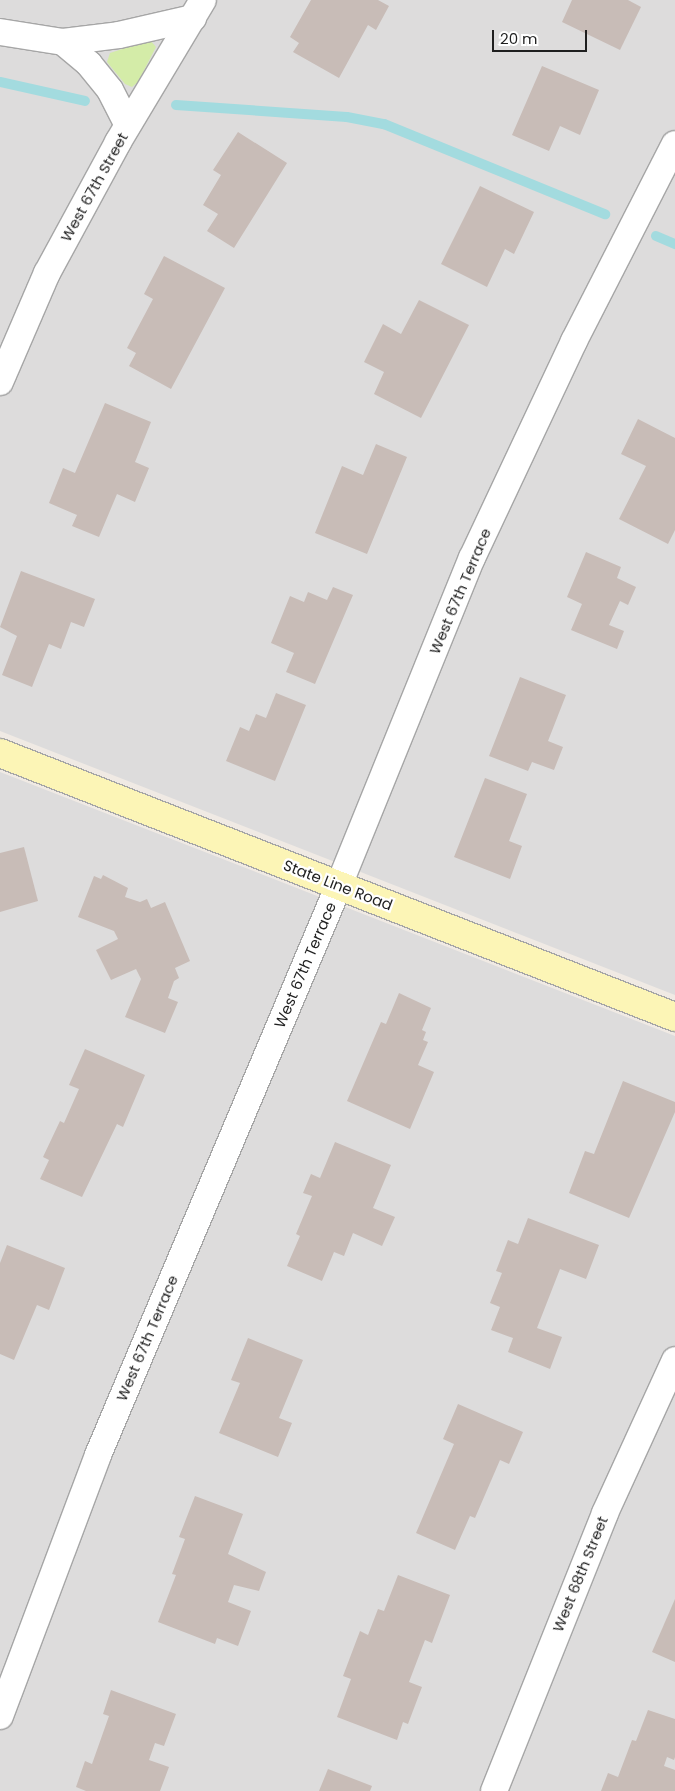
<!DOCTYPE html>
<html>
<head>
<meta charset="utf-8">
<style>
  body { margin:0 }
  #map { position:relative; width:675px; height:1791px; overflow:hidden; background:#f0eae4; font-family:Poppins,sans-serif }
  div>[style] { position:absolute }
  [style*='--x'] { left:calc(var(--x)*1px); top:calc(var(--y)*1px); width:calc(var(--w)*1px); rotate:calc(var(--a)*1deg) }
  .residential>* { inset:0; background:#dddcdc }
  .grass>* { inset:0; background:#d4eca8 }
  .stream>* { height:10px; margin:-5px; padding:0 5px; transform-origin:5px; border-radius:5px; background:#a3dbdf }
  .building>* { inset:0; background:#c8bcb7 }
  .roads { filter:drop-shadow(1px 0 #a6a6a6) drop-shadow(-1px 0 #a6a6a6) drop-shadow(0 1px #a6a6a6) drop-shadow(0 -1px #a6a6a6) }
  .minor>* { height:26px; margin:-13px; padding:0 13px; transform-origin:13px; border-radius:13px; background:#fff }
  .secondary>* { height:28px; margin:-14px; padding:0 14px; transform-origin:14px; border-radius:14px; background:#fcf5b6 }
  span { translate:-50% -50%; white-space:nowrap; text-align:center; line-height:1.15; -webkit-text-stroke:4.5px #fff; paint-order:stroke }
  .street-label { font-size:15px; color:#1f1f1f }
  .scale { position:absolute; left:492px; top:30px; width:95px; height:22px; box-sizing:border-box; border:2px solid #1f1f1f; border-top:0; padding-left:6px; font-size:15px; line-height:18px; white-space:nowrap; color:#1f1f1f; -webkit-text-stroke:4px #fff; paint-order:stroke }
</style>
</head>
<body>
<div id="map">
  <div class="residential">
    <i style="clip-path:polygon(0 0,675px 0,675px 995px,0 731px)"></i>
    <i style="clip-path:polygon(0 772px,675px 1036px,675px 1791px,0 1791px)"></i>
  </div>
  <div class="grass">
    <i style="clip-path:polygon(150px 40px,156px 47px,138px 82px,132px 87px,125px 84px,107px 62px,110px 53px)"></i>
  </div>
  <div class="stream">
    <i style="--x:0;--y:82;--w:87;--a:12.6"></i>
    <i style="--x:176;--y:105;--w:171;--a:4"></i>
    <i style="--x:347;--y:117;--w:38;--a:11"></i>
    <i style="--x:384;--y:124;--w:239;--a:22.2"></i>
    <i style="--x:656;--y:236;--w:21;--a:23"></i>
  </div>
  <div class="building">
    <i style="clip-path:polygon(311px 0,378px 0,389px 6px,376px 30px,368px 25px,339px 78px,293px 52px,299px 43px,290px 37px)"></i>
    <i style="clip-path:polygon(572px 0,628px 0,641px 7px,620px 50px,562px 22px)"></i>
    <i style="clip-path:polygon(542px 66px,599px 90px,580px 135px,560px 126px,549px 151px,512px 135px)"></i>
    <i style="clip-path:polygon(238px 132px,287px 163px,234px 248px,207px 231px,218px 214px,203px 205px,221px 175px,213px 170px)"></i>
    <i style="clip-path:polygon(480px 186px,534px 212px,514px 254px,505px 249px,487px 287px,441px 264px)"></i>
    <i style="clip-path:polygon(164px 256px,225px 288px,171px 389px,129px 366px,136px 353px,127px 348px,153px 299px,144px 294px)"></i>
    <i style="clip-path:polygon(419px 300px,469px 325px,421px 418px,374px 394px,384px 372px,364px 362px,383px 324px,401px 334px)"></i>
    <i style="clip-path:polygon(105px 403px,151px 422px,135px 462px,149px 468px,135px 502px,117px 494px,99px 537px,72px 526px,77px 515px,49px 503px,63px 468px,75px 473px)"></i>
    <i style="clip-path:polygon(638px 419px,675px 438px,675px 530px,668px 544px,619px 519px,646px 466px,621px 454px)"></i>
    <i style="clip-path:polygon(376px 444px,407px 457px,367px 554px,315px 533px,342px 466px,363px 475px)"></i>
    <i style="clip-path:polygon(586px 552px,621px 567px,617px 578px,636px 587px,628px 605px,620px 601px,609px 625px,624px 631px,617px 649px,571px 630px,582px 604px,567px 597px)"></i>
    <i style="clip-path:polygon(21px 571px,95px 599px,84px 627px,71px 622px,61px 649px,49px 644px,32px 687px,2px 675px,17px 636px,0 627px)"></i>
    <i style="clip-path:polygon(333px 587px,353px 595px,315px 684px,286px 672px,294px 653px,271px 643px,290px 596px,304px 602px,308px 592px,327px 600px)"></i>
    <i style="clip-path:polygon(520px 677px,566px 695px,548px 741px,563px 747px,554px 770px,532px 762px,528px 771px,489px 756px)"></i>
    <i style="clip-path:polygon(276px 693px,306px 705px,275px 781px,226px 761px,240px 727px,249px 731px,256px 714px,266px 718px)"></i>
    <i style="clip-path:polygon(485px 778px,527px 794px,509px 841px,522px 846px,510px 879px,454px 857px)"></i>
    <i style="clip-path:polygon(24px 847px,38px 901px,0 912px,0 853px)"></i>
    <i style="clip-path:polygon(103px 875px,128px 888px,125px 897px,140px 902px,147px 899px,151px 908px,165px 902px,190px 961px,175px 968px,179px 978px,174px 981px,168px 998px,178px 1002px,165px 1033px,125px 1017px,141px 979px,136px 969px,111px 980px,96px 950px,118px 939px,114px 931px,78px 917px,94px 876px,101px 879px)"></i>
    <i style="clip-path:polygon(399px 993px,431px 1008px,422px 1030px,426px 1032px,423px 1040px,428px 1042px,418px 1065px,434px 1072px,410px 1129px,347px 1101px,381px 1022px,386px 1024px)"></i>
    <i style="clip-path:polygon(85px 1049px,145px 1075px,123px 1127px,117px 1124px,82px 1197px,40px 1179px,49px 1160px,43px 1157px,60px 1121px,64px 1123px,79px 1089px,69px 1085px)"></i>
    <i style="clip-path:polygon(623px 1081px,675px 1102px,675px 1112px,629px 1218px,569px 1193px,585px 1151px,594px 1154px)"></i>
    <i style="clip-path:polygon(335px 1142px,391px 1165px,373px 1208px,395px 1217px,382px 1246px,353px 1233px,344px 1256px,334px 1252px,322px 1281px,287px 1266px,300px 1236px,296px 1234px,312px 1196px,303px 1193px,311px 1174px,320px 1178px)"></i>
    <i style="clip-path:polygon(528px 1218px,599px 1245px,586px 1279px,560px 1269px,537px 1328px,562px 1337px,550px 1369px,508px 1352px,513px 1338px,491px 1330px,500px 1307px,490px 1303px,502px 1273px,496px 1271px,508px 1240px,518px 1244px)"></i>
    <i style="clip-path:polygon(7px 1245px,65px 1268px,49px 1310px,37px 1305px,14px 1360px,0 1354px,0 1263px)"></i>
    <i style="clip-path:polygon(248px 1338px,303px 1360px,279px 1418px,292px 1423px,278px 1457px,219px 1433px,240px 1383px,231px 1380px)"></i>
    <i style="clip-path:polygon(458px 1404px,523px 1432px,509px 1464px,500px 1460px,475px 1518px,470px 1516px,455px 1550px,416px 1533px,454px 1444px,443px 1439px)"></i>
    <i style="clip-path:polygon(195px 1496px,243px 1514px,228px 1554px,266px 1572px,259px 1591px,234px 1585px,228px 1602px,251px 1611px,238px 1646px,217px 1638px,215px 1644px,158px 1622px,176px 1575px,172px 1574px,185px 1539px,179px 1537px)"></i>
    <i style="clip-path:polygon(398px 1575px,450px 1595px,432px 1643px,425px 1640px,409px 1682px,422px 1687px,408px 1724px,403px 1722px,397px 1740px,337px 1717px,351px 1679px,343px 1676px,360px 1631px,368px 1635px,378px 1609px,384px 1611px)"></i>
    <i style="clip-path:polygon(675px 1599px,675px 1662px,652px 1652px)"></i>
    <i style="clip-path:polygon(111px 1690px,176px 1714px,164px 1746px,155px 1743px,149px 1760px,169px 1767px,160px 1791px,86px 1791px,76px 1787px,85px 1761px,92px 1764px,109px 1716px,103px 1714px)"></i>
    <i style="clip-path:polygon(648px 1710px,675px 1719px,675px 1757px,674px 1760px,667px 1757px,664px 1766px,675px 1770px,675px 1791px,601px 1791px,608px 1773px,618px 1777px,632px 1740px,636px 1741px)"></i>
    <i style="clip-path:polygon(328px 1769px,372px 1786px,370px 1791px,319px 1791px)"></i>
  </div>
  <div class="roads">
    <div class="minor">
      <i style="--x:0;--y:32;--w:64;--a:9"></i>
      <i style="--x:63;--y:42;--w:56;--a:-7.1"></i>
      <i style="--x:119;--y:35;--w:76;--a:-12.9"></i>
      <i style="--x:63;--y:42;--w:34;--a:40"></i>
      <i style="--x:89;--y:64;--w:33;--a:51"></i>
      <i style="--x:110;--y:90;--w:39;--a:63"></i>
      <i style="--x:0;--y:382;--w:119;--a:-66.7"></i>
      <i style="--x:47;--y:273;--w:149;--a:-61.5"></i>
      <i style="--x:118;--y:142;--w:165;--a:-59.1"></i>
      <i style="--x:0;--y:1716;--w:279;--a:-69.4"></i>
      <i style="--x:98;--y:1455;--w:619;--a:-67.08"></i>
      <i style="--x:339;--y:885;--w:353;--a:-67.9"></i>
      <i style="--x:472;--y:558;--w:240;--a:-64.8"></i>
      <i style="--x:574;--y:341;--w:221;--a:-62.9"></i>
      <i style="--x:494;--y:1791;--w:299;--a:-68.2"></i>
      <i style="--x:605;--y:1513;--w:168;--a:-65.4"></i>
    </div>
    <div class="secondary">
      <i style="--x:0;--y:753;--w:725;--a:21.36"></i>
    </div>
  </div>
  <div class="street-label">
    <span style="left:94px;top:187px;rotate:-61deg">West 67th Street</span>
    <span style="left:460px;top:591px;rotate:-67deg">West 67th Terrace</span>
    <span style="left:338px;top:885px;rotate:21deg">State Line Road</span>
    <span style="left:305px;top:965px;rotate:-67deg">West 67th Terrace</span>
    <span style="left:147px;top:1338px;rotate:-67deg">West 67th Terrace</span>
    <span style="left:580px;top:1574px;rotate:-68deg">West 68th Street</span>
  </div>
  <div class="scale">20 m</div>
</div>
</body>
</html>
